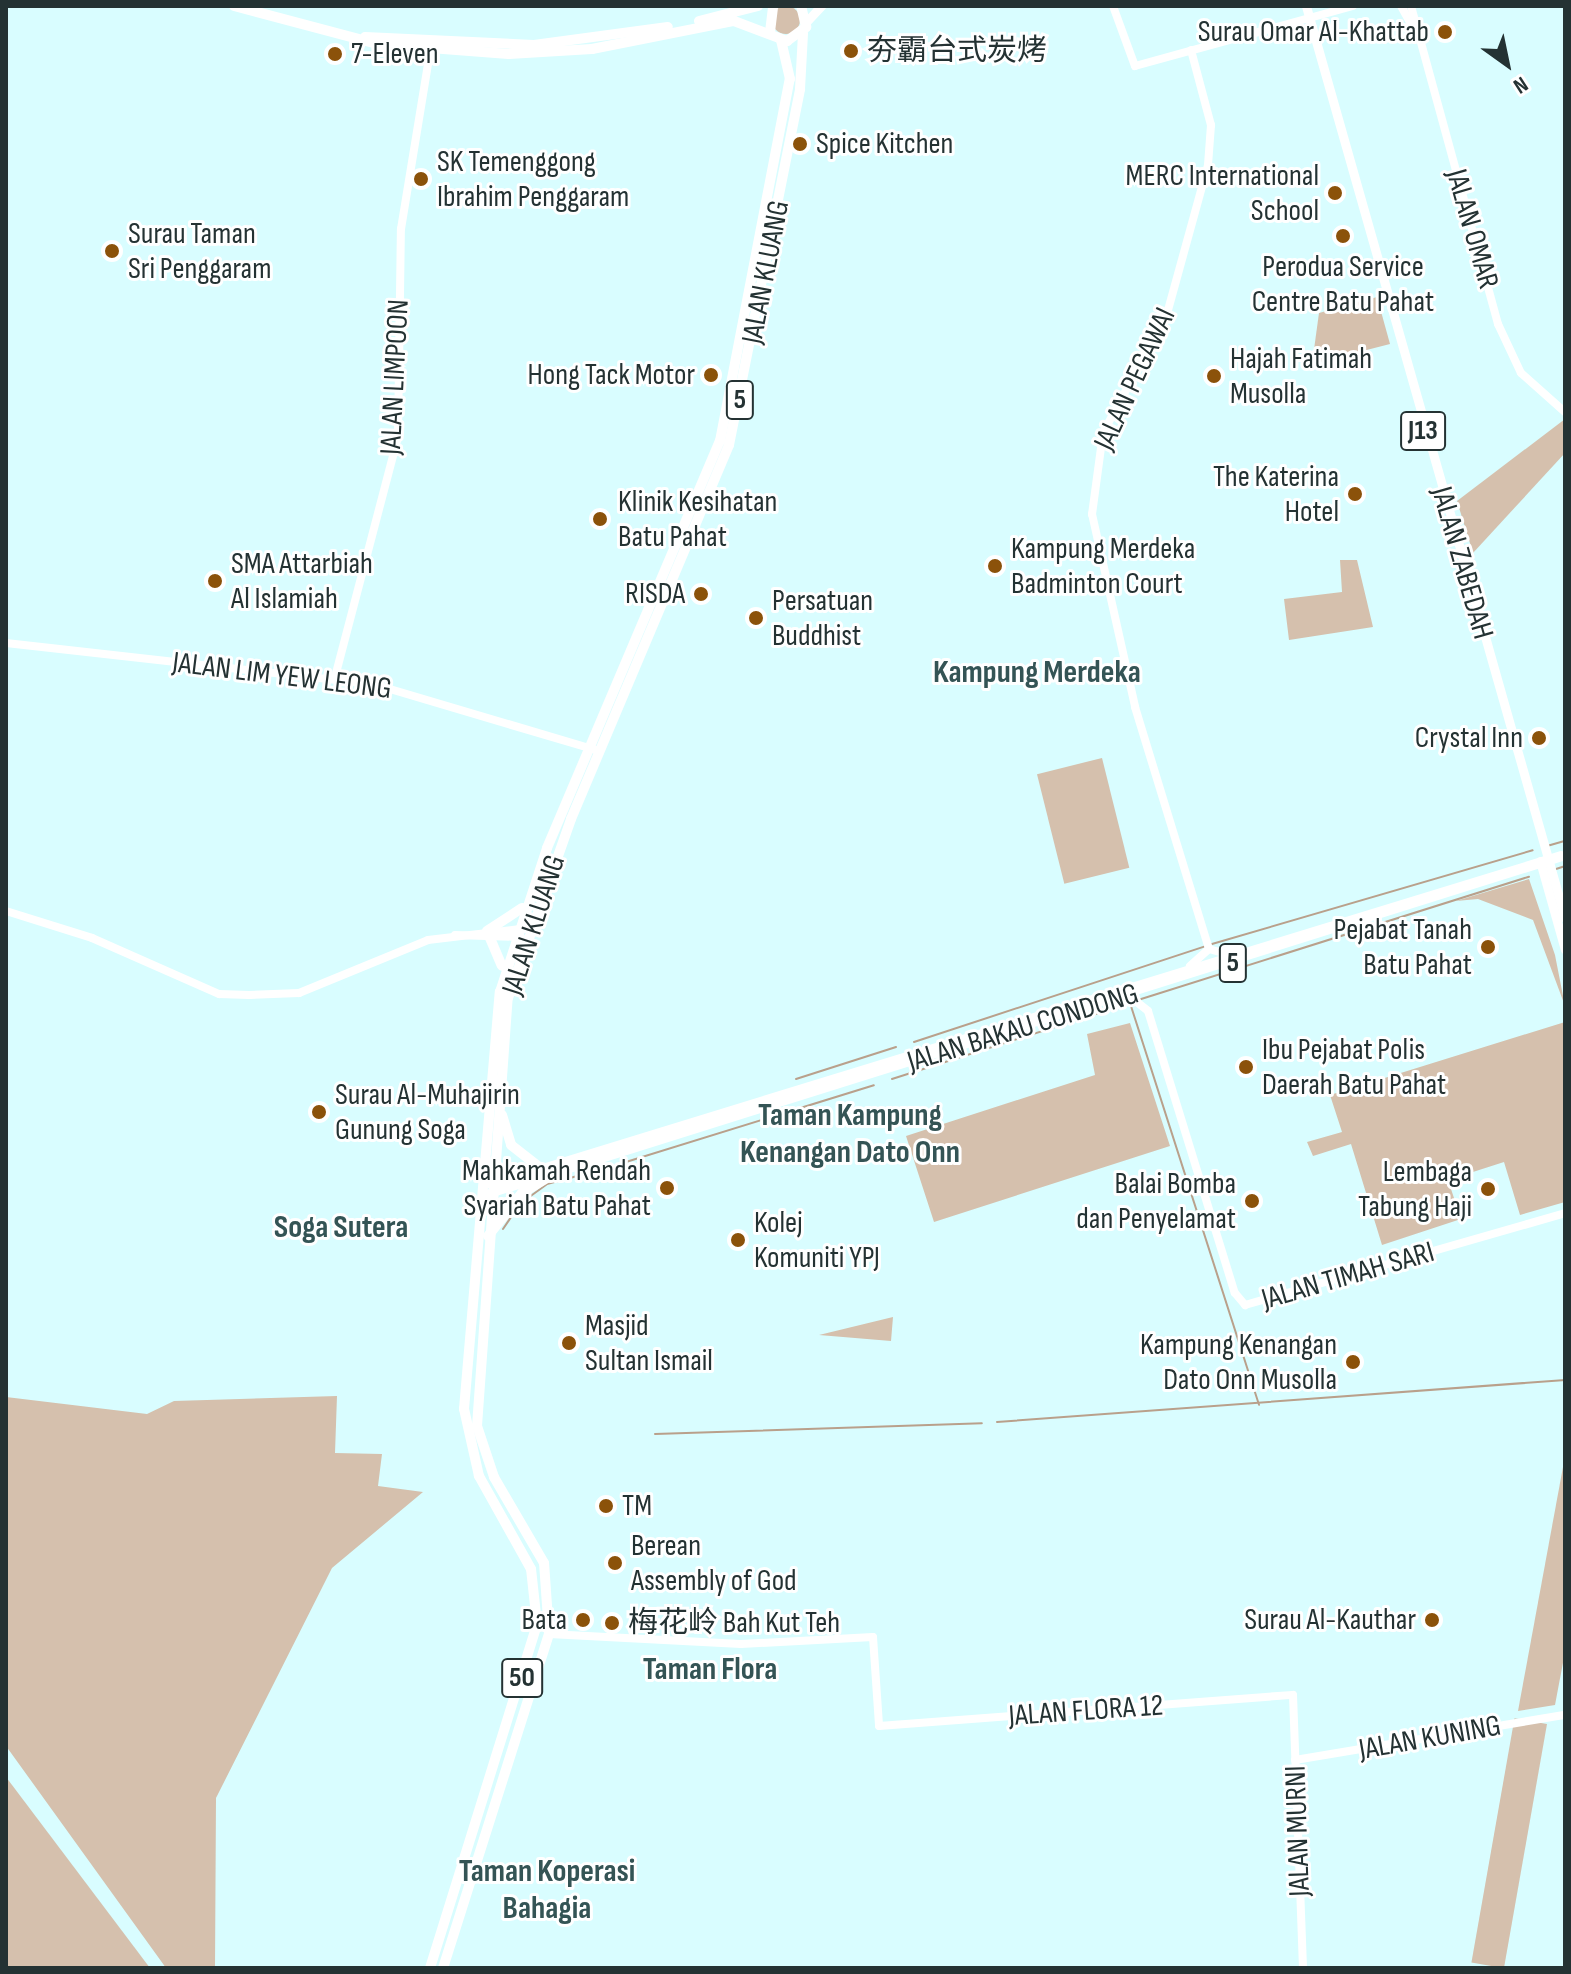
<!DOCTYPE html>
<html>
<head>
<meta charset="utf-8">
<style>
  body { margin:0 }
  #map { position:relative; width:1571px; height:1974px; overflow:hidden; background:#d9fdff; font-family:"Sofia Sans Condensed","Noto Sans SC",sans-serif }
  div>[style] { position:absolute }
  [style*='--x'] { left:calc(var(--x)*1px); top:calc(var(--y)*1px); width:calc(var(--w)*1px); rotate:calc(var(--a)*1deg) }
  .green>* { inset:0; background:#d5c0ad; transform-origin:0 0 }
  .round { border-radius:50% }
  .stream>* { height:2px; margin:-1px; padding:0 1px; transform-origin:1px; border-radius:1px; background:#b9a08b }
  .secondary>* { height:8px; margin:-4px; padding:0 4px; transform-origin:4px; border-radius:4px; background:#fff }
  .primary>* { height:9px; margin:-4.5px; padding:0 4.5px; transform-origin:4.5px; border-radius:4.5px; background:#fff }
  .highway>* { height:10px; margin:-5px; padding:0 5px; transform-origin:5px; border-radius:5px; background:#fff }
  .dots>* { width:22px; height:22px; translate:-50% -50%; box-sizing:border-box; border:4px solid #fff; border-radius:50% }
  span { translate:-50% -50%; white-space:nowrap; text-align:center; line-height:1.15; -webkit-text-stroke:6px #fff; paint-order:stroke }
  .shield-label span { padding:2px 6px; background:#fff; border:2px solid; border-radius:6px; -webkit-text-stroke-width:0 }
  .shield-label { font-size:28px; color:#243233; font-weight:700 }
  .poi-label { font-size:30px; color:#243233 }
  .right { translate:-100% -50%; text-align:right }
  .left { translate:0 -50%; text-align:left }
  .street-label { font-size:30px; color:#243233 }
  .neighbourhood-label { font-size:32px; color:#345455; font-weight:700 }
  .frame { position:absolute; inset:0; border:8px solid #243233; pointer-events:none }
  .north { position:absolute; left:1467px; top:24px; width:80px; height:80px; -webkit-text-stroke:6px #fff; paint-order:stroke; rotate:147deg; font-size:22px; font-weight:700; line-height:32px; text-align:center; color:#243233 }
  .north::after { content:''; display:block; margin:auto; width:28px; height:36px; background:#243233; clip-path:polygon(50% 0,100% 100%,50% 72%,0 100%) }
</style>
</head>
<body>
<div id="map">
  <div class="green">
    <i class="round" style="left:772px;top:6px;width:28px;height:28px"></i>
    <i style="clip-path:polygon(1377px 297px,1390px 344px,1312px 364px,1319px 313px)"></i>
    <i style="clip-path:polygon(1565px 419px,1565px 453px,1473px 553px,1457px 501px)"></i>
    <i style="clip-path:polygon(1340px 560px,1357px 560px,1373px 627px,1289px 640px,1284px 599px,1342px 592px)"></i>
    <i style="left:1102px;top:758px;width:113px;height:67px;rotate:76deg"></i>
    <i style="clip-path:polygon(1529px 879px,1555px 955px,1565px 1006px,1533px 920px,1478px 899px,1456px 901px)"></i>
    <i style="clip-path:polygon(1565px 1022px,1565px 1202px,1520px 1215px,1504px 1162px,1448px 1180px,1461px 1219px,1382px 1245px,1351px 1144px,1313px 1156px,1307px 1142px,1342px 1132px,1330px 1095px)"></i>
    <i style="clip-path:polygon(1130px 1023px,1170px 1146px,934px 1222px,906px 1136px,1095px 1075px,1087px 1034px)"></i>
    <i style="clip-path:polygon(893px 1317px,891px 1341px,819px 1335px)"></i>
    <i style="clip-path:polygon(337px 1396px,335px 1453px,382px 1454px,378px 1486px,423px 1492px,332px 1568px,216px 1798px,215px 1968px,166px 1968px,6px 1746px,6px 1397px,147px 1414px,174px 1401px)"></i>
    <i style="clip-path:polygon(1565px 1456px,1565px 1652px,1555px 1705px,1518px 1711px)"></i>
    <i style="left:1547px;top:1724px;width:248px;height:33px;rotate:100deg"></i>
    <i style="clip-path:polygon(6px 1777px,150px 1968px,6px 1968px)"></i>
  </div>
  <div class="stream">
    <i style="--x:1547;--y:846;--w:19;--a:-16"></i>
    <i style="--x:1556;--y:869;--w:9;--a:-18"></i>
    <i style="--x:1212;--y:944;--w:334;--a:-16.3"></i>
    <i style="--x:1138;--y:1000;--w:410;--a:-17.5"></i>
    <i style="--x:914;--y:1042;--w:307;--a:-18.2"></i>
    <i style="--x:796;--y:1079;--w:105;--a:-17.7"></i>
    <i style="--x:892;--y:1079;--w:250;--a:-17.7"></i>
    <i style="--x:1130;--y:1003;--w:422;--a:72.2"></i>
    <i style="--x:613;--y:1166;--w:273;--a:-17.2"></i>
    <i style="--x:521;--y:1203;--w:32;--a:-36"></i>
    <i style="--x:547;--y:1184;--w:55;--a:-14.8"></i>
    <i style="--x:503;--y:1229;--w:25;--a:-56"></i>
    <i style="--x:997;--y:1422;--w:570;--a:-4.23"></i>
    <i style="--x:655;--y:1434;--w:327;--a:-1.9"></i>
  </div>
  <div class="secondary">
    <i style="--x:1113;--y:6;--w:64;--a:69.9"></i>
    <i style="--x:1135;--y:66;--w:226;--a:-15.4"></i>
    <i style="--x:1401;--y:6;--w:18;--a:61"></i>
    <i style="--x:1411;--y:6;--w:330;--a:74.7"></i>
    <i style="--x:1498;--y:324;--w:54;--a:64.9"></i>
    <i style="--x:1521;--y:373;--w:59;--a:41.6"></i>
    <i style="--x:1191;--y:50;--w:78;--a:75.1"></i>
    <i style="--x:1211;--y:125;--w:40;--a:94.3"></i>
    <i style="--x:1208;--y:165;--w:155;--a:105.4"></i>
    <i style="--x:1167;--y:314;--w:135;--a:118.3"></i>
    <i style="--x:1103;--y:433;--w:82;--a:97.7"></i>
    <i style="--x:1092;--y:514;--w:198;--a:77.4"></i>
    <i style="--x:1135;--y:707;--w:253;--a:73"></i>
    <i style="--x:6;--y:643;--w:369;--a:6.4"></i>
    <i style="--x:373;--y:684;--w:236;--a:16.5"></i>
    <i style="--x:335;--y:677;--w:248;--a:-75.3"></i>
    <i style="--x:398;--y:437;--w:208;--a:-89.2"></i>
    <i style="--x:401;--y:229;--w:186;--a:-80.7"></i>
    <i style="--x:6;--y:911;--w:90;--a:17.4"></i>
    <i style="--x:92;--y:938;--w:139;--a:23.8"></i>
    <i style="--x:219;--y:994;--w:30;--a:2"></i>
    <i style="--x:249;--y:995;--w:50;--a:-2.3"></i>
    <i style="--x:299;--y:993;--w:139;--a:-22.3"></i>
    <i style="--x:428;--y:940;--w:101;--a:-6.8"></i>
    <i style="--x:455;--y:935;--w:66;--a:1.7"></i>
    <i style="--x:1209;--y:949;--w:19;--a:16"></i>
    <i style="--x:1190;--y:966;--w:25;--a:-42"></i>
    <i style="--x:1129;--y:996;--w:24;--a:38"></i>
    <i style="--x:1148;--y:1011;--w:295;--a:72.9"></i>
    <i style="--x:1235;--y:1293;--w:16;--a:50"></i>
    <i style="--x:1245;--y:1305;--w:333;--a:-16"></i>
    <i style="--x:549;--y:1634;--w:192;--a:3"></i>
    <i style="--x:741;--y:1644;--w:132;--a:-3"></i>
    <i style="--x:873;--y:1637;--w:89;--a:86.1"></i>
    <i style="--x:879;--y:1726;--w:415;--a:-4.3"></i>
    <i style="--x:1293;--y:1695;--w:273;--a:87.9"></i>
    <i style="--x:1295;--y:1760;--w:274;--a:-9.5"></i>
  </div>
  <div class="primary">
    <i style="--x:1306;--y:6;--w:948;--a:74.15"></i>
    <i style="--x:807;--y:21;--w:21;--a:-47"></i>
    <i style="--x:1540;--y:861;--w:92;--a:74.3"></i>
    <i style="--x:490;--y:1184;--w:1120;--a:-17.08"></i>
    <i style="--x:489;--y:1193;--w:1128;--a:-17.44"></i>
  </div>
  <div class="highway">
    <i style="--x:234;--y:6;--w:149;--a:14.8"></i>
    <i style="--x:378;--y:44;--w:131;--a:4.4"></i>
    <i style="--x:509;--y:54;--w:83;--a:-3.4"></i>
    <i style="--x:592;--y:49;--w:145;--a:-11.2"></i>
    <i style="--x:734;--y:21;--w:57;--a:20.7"></i>
    <i style="--x:787;--y:41;--w:24;--a:-36"></i>
    <i style="--x:806;--y:27;--w:22;--a:-103"></i>
    <i style="--x:699;--y:21;--w:61;--a:-14.3"></i>
    <i style="--x:770;--y:32;--w:26;--a:-83"></i>
    <i style="--x:365;--y:37;--w:169;--a:2.7"></i>
    <i style="--x:534;--y:45;--w:135;--a:-7.7"></i>
    <i style="--x:487;--y:931;--w:42;--a:-33.3"></i>
    <i style="--x:490;--y:938;--w:30;--a:67"></i>
    <i style="--x:502;--y:1115;--w:31;--a:73"></i>
    <i style="--x:511;--y:1145;--w:41;--a:38"></i>
    <i style="--x:488;--y:1236;--w:55;--a:-51.7"></i>
    <i style="--x:522;--y:1193;--w:35;--a:-31"></i>
    <i style="--x:430;--y:1968;--w:360;--a:-72.7"></i>
    <i style="--x:537;--y:1624;--w:55;--a:-96.2"></i>
    <i style="--x:531;--y:1569;--w:107;--a:-119.2"></i>
    <i style="--x:479;--y:1476;--w:69;--a:-102.6"></i>
    <i style="--x:464;--y:1409;--w:419;--a:-85.1"></i>
    <i style="--x:500;--y:992;--w:151;--a:-71.9"></i>
    <i style="--x:547;--y:848;--w:442;--a:-67"></i>
    <i style="--x:720;--y:441;--w:369;--a:-79.1"></i>
    <i style="--x:790;--y:79;--w:40;--a:-103"></i>
    <i style="--x:443;--y:1968;--w:350;--a:-72.4"></i>
    <i style="--x:549;--y:1634;--w:71;--a:-94"></i>
    <i style="--x:544;--y:1563;--w:99;--a:-120.2"></i>
    <i style="--x:494;--y:1477;--w:54;--a:-108.4"></i>
    <i style="--x:477;--y:1426;--w:429;--a:-85.9"></i>
    <i style="--x:508;--y:998;--w:190;--a:-70.6"></i>
    <i style="--x:571;--y:819;--w:406;--a:-67.1"></i>
    <i style="--x:729;--y:445;--w:363;--a:-78.7"></i>
    <i style="--x:800;--y:89;--w:56;--a:-86.9"></i>
  </div>
  <div class="dots">
    <i style="left:1445px;top:32px;background:#8b520a"></i>
    <i style="left:851px;top:51px;background:#8b520a"></i>
    <i style="left:335px;top:54px;background:#8b520a"></i>
    <i style="left:800px;top:144px;background:#8b520a"></i>
    <i style="left:421px;top:179px;background:#8b520a"></i>
    <i style="left:1335px;top:193px;background:#8b520a"></i>
    <i style="left:1343px;top:236px;background:#8b520a"></i>
    <i style="left:112px;top:251px;background:#8b520a"></i>
    <i style="left:711px;top:375px;background:#8b520a"></i>
    <i style="left:1214px;top:376px;background:#8b520a"></i>
    <i style="left:1355px;top:494px;background:#8b520a"></i>
    <i style="left:600px;top:519px;background:#8b520a"></i>
    <i style="left:995px;top:566px;background:#8b520a"></i>
    <i style="left:215px;top:581px;background:#8b520a"></i>
    <i style="left:701px;top:594px;background:#8b520a"></i>
    <i style="left:756px;top:618px;background:#8b520a"></i>
    <i style="left:1539px;top:738px;background:#8b520a"></i>
    <i style="left:1488px;top:947px;background:#8b520a"></i>
    <i style="left:1246px;top:1067px;background:#8b520a"></i>
    <i style="left:319px;top:1112px;background:#8b520a"></i>
    <i style="left:667px;top:1188px;background:#8b520a"></i>
    <i style="left:1488px;top:1189px;background:#8b520a"></i>
    <i style="left:1252px;top:1201px;background:#8b520a"></i>
    <i style="left:738px;top:1240px;background:#8b520a"></i>
    <i style="left:569px;top:1343px;background:#8b520a"></i>
    <i style="left:1353px;top:1362px;background:#8b520a"></i>
    <i style="left:606px;top:1506px;background:#8b520a"></i>
    <i style="left:615px;top:1563px;background:#8b520a"></i>
    <i style="left:583px;top:1620px;background:#8b520a"></i>
    <i style="left:1432px;top:1620px;background:#8b520a"></i>
    <i style="left:612px;top:1623px;background:#8b520a"></i>
  </div>
  <div class="shield-label">
    <span style="left:740px;top:400px">5</span>
    <span style="left:1423px;top:431px">J13</span>
    <span style="left:1233px;top:963px">5</span>
    <span style="left:522px;top:1678px">50</span>
  </div>
  <div class="poi-label">
    <span class="right" style="left:1429px;top:32px">Surau Omar Al-Khattab</span>
    <span class="left" style="left:867px;top:51px">夯霸台式炭烤</span>
    <span class="left" style="left:351px;top:54px">7-Eleven</span>
    <span class="left" style="left:816px;top:144px">Spice Kitchen</span>
    <span class="left" style="left:437px;top:179px">SK Temenggong<br>Ibrahim Penggaram</span>
    <span class="right" style="left:1319px;top:193px">MERC International<br>School</span>
    <span class="left" style="left:128px;top:251px">Surau Taman<br>Sri Penggaram</span>
    <span style="left:1343px;top:284px">Perodua Service<br>Centre Batu Pahat</span>
    <span class="left" style="left:1230px;top:376px">Hajah Fatimah<br>Musolla</span>
    <span class="right" style="left:695px;top:375px">Hong Tack Motor</span>
    <span class="right" style="left:1339px;top:494px">The Katerina<br>Hotel</span>
    <span class="left" style="left:618px;top:519px">Klinik Kesihatan<br>Batu Pahat</span>
    <span class="left" style="left:1011px;top:566px">Kampung Merdeka<br>Badminton Court</span>
    <span class="left" style="left:231px;top:581px">SMA Attarbiah<br>Al Islamiah</span>
    <span class="right" style="left:685px;top:594px">RISDA</span>
    <span class="left" style="left:772px;top:618px">Persatuan<br>Buddhist</span>
    <span class="right" style="left:1523px;top:738px">Crystal Inn</span>
    <span class="right" style="left:1472px;top:947px">Pejabat Tanah<br>Batu Pahat</span>
    <span class="left" style="left:1262px;top:1067px">Ibu Pejabat Polis<br>Daerah Batu Pahat</span>
    <span class="left" style="left:335px;top:1112px">Surau Al-Muhajirin<br>Gunung Soga</span>
    <span class="right" style="left:651px;top:1188px">Mahkamah Rendah<br>Syariah Batu Pahat</span>
    <span class="right" style="left:1472px;top:1189px">Lembaga<br>Tabung Haji</span>
    <span class="right" style="left:1236px;top:1201px">Balai Bomba<br>dan Penyelamat</span>
    <span class="left" style="left:754px;top:1240px">Kolej<br>Komuniti YPJ</span>
    <span class="left" style="left:585px;top:1343px">Masjid<br>Sultan Ismail</span>
    <span class="right" style="left:1337px;top:1362px">Kampung Kenangan<br>Dato Onn Musolla</span>
    <span class="left" style="left:622px;top:1506px">TM</span>
    <span class="left" style="left:631px;top:1563px">Berean<br>Assembly of God</span>
    <span class="right" style="left:567px;top:1620px">Bata</span>
    <span class="right" style="left:1416px;top:1620px">Surau Al-Kauthar</span>
    <span class="left" style="left:628px;top:1623px">梅花岭 Bah Kut Teh</span>
  </div>
  <div class="street-label">
    <span style="left:1472px;top:229px;rotate:74deg">JALAN OMAR</span>
    <span style="left:766px;top:272px;rotate:-79deg">JALAN KLUANG</span>
    <span style="left:395px;top:377px;rotate:-87deg">JALAN LIMPOON</span>
    <span style="left:1135px;top:379px;rotate:-65deg">JALAN PEGAWAI</span>
    <span style="left:1462px;top:563px;rotate:74deg">JALAN ZABEDAH</span>
    <span style="left:282px;top:676px;rotate:7deg">JALAN LIM YEW LEONG</span>
    <span style="left:534px;top:925px;rotate:-72deg">JALAN KLUANG</span>
    <span style="left:1023px;top:1028px;rotate:-17deg">JALAN BAKAU CONDONG</span>
    <span style="left:1348px;top:1276px;rotate:-16deg">JALAN TIMAH SARI</span>
    <span style="left:1086px;top:1711px;rotate:-4deg">JALAN FLORA 12</span>
    <span style="left:1430px;top:1738px;rotate:-10deg">JALAN KUNING</span>
    <span style="left:1298px;top:1831px;rotate:-92deg">JALAN MURNI</span>
  </div>
  <div class="neighbourhood-label">
    <span style="left:1037px;top:673px">Kampung Merdeka</span>
    <span style="left:850px;top:1135px">Taman Kampung<br>Kenangan Dato Onn</span>
    <span style="left:341px;top:1228px">Soga Sutera</span>
    <span style="left:710px;top:1670px">Taman Flora</span>
    <span style="left:547px;top:1891px">Taman Koperasi<br>Bahagia</span>
  </div>
  <div class="frame"></div>
  <div class="north">N</div>
</div>
</body>
</html>
